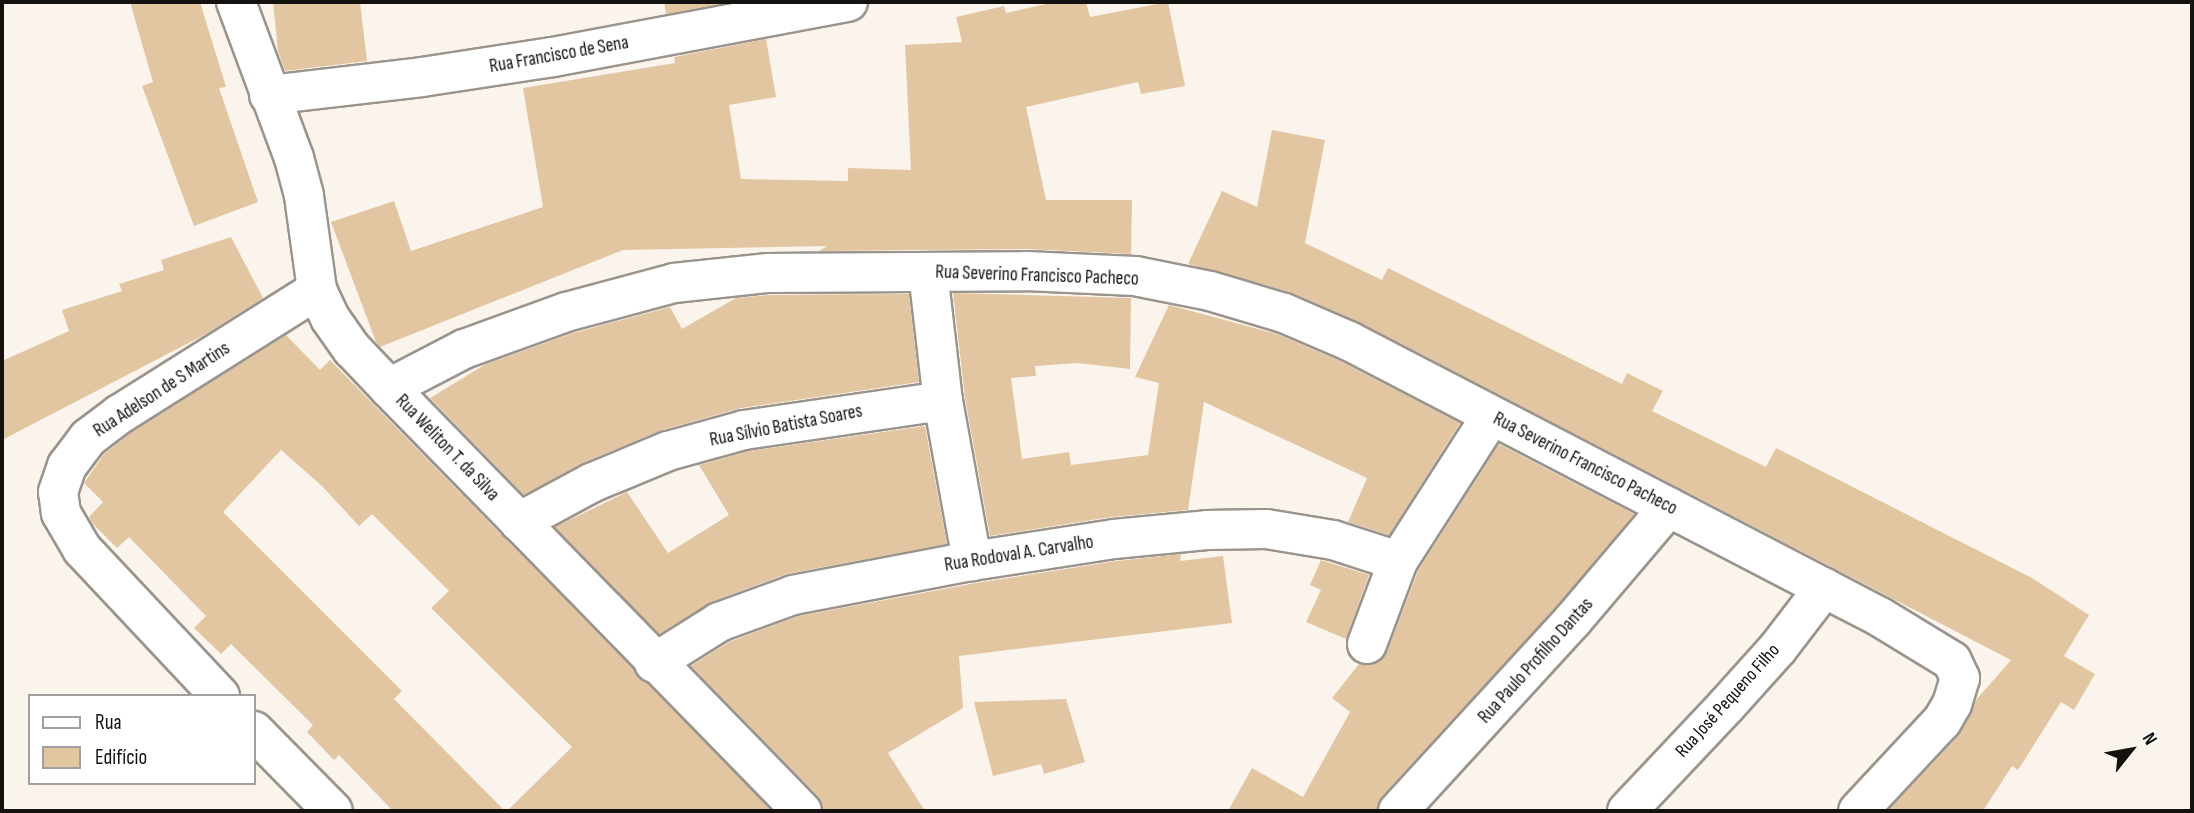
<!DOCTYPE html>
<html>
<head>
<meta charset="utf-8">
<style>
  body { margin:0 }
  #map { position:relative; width:2194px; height:813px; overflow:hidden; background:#fbf4ec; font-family:"Sofia Sans Condensed",sans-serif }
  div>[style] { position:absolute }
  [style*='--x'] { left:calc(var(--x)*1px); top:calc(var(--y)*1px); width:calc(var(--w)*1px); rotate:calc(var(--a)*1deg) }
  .building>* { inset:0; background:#e2c6a2 }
  .roads { filter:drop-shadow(2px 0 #9a948d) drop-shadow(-2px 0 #9a948d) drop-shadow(0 2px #9a948d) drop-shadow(0 -2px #9a948d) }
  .minor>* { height:38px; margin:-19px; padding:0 19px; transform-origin:19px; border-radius:19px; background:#fff }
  span { translate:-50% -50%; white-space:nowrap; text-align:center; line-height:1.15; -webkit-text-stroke:5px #fff; paint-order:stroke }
  .street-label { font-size:19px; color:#14120f }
  .frame { position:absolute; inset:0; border:4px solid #14120f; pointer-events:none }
  .legend { position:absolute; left:28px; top:694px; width:228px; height:91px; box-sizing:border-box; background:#fff; border:2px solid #a1a09f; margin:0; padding:9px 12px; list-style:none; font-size:21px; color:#14120f }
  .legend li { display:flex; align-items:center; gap:14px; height:35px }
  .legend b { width:35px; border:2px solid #a1a09f }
  .north { position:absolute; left:2096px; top:715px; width:70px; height:70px; -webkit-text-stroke:5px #fff; paint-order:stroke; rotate:59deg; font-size:19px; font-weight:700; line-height:28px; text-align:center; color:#14120f }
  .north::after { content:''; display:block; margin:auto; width:24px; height:32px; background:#14120f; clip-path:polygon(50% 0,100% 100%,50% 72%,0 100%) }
</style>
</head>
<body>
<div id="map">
  <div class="building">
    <i style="clip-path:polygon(130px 2px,200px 2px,226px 87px,219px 88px,258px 202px,194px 226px,142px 86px,153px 82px)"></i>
    <i style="clip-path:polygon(273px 2px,360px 2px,367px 61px,285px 71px,278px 51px)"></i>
    <i style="clip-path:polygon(664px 2px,730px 2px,666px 14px)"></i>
    <i style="clip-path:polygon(1055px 2px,1086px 2px,1090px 17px,1168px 2px,1185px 86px,1141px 94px,1138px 82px,1026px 107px,1046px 200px,1132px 200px,1131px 254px,1026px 249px,819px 251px,827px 246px,623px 250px,380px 347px,376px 342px,331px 222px,394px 201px,411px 251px,543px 207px,523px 88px,675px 63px,674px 57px,766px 39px,776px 97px,729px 105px,741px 179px,848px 181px,848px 168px,911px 170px,905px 45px,962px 42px,956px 17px,1004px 6px,1006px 13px)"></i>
    <i style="clip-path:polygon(1272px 130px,1325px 140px,1305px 243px,1382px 280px,1388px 268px,1622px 384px,1627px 373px,1663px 391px,1652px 411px,1766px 467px,1776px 448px,2032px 578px,2089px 615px,2064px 656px,2095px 674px,2074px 710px,2061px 702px,2018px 770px,2012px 766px,1983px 811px,1888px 811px,1958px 736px,1976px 700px,2011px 660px,1359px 322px,1290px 292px,1188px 264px,1222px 191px,1257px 207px)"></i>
    <i style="clip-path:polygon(231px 237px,263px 298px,204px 335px,2px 440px,2px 361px,69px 331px,62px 310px,122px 291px,119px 284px,164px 270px,161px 260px)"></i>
    <i style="clip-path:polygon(953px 293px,1131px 298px,1130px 369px,1077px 363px,1035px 366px,1036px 376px,1011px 378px,1022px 459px,1069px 452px,1071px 465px,1148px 455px,1159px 383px,1135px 377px,1169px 305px,1277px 334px,1340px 361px,1460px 423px,1389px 535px,1348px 522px,1367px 478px,1204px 402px,1188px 510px,1111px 517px,990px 536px,965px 398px)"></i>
    <i style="clip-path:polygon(909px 294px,919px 382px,741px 408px,662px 430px,582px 463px,524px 495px,430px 398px,486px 364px,573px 333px,670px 307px,682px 329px,736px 298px,769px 295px)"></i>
    <i style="clip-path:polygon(286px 335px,320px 370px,330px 360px,772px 811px,507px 811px,572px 747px,431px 608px,449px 591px,372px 514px,359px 526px,322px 486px,281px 450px,223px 512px,402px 691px,394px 699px,505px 811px,393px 811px,339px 755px,334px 760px,307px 732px,313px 725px,231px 644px,221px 654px,194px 628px,206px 616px,129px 537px,117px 548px,93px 524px,89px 517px,103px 502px,84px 483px,104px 454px,132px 432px)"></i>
    <i style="clip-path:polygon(925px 426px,947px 544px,786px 574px,711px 602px,659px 634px,555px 527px,627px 492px,668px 553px,729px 515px,699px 465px,749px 451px)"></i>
    <i style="clip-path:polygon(1499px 444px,1634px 514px,1557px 606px,1382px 796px,1377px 811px,1228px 811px,1252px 768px,1303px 797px,1350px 712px,1332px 698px,1359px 664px,1371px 665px,1380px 661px,1387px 652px,1418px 571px)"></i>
    <i style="clip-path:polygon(1181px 554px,1180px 561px,1223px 556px,1232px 623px,959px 656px,963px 708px,888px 753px,925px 811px,823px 811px,818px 796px,691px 666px,729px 642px,799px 616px,976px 583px,1117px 561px)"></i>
    <i style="clip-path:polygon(1321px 560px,1369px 575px,1346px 639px,1306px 622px,1321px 590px,1310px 585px)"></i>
    <i style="clip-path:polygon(1066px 699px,1085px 762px,1044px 774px,1041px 764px,993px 776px,974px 702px)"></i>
  </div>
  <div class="roads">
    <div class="minor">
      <i style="--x:236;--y:2;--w:166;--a:69.6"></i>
      <i style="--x:294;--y:158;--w:39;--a:75"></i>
      <i style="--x:304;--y:196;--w:95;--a:82.1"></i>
      <i style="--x:317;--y:290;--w:31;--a:65"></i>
      <i style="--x:330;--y:318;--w:38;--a:55"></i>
      <i style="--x:352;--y:349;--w:54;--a:46.5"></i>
      <i style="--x:389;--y:388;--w:591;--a:45.69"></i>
      <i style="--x:269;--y:95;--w:154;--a:-6.7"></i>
      <i style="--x:422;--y:77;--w:133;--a:-8.7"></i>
      <i style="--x:553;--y:57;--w:300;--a:-10.6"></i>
      <i style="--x:928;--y:272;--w:130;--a:83.4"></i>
      <i style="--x:943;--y:401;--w:163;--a:79.7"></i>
      <i style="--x:389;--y:388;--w:85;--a:-27.5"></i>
      <i style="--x:464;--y:349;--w:109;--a:-19.9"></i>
      <i style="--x:566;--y:312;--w:112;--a:-15"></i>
      <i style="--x:674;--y:283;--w:95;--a:-6.1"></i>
      <i style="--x:768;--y:273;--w:258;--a:-0.4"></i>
      <i style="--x:1026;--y:271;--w:109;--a:2.6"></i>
      <i style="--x:1135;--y:276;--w:76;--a:11.3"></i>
      <i style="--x:1210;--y:291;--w:77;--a:16.6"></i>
      <i style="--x:1284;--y:313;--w:71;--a:23.3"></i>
      <i style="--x:1349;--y:341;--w:598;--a:27.46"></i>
      <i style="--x:1880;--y:617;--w:84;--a:31.4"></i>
      <i style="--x:1952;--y:661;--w:19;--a:65"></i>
      <i style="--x:1960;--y:678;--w:27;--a:107"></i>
      <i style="--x:1952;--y:704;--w:20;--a:120"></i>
      <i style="--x:1942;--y:721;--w:123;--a:133"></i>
      <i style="--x:519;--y:522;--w:82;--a:-28.4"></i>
      <i style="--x:591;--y:483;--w:83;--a:-22.6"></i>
      <i style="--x:668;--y:451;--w:79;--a:-15.4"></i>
      <i style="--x:744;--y:430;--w:201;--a:-8.3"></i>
      <i style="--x:1367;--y:644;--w:89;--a:-69.5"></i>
      <i style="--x:1398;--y:561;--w:172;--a:-57.3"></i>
      <i style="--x:654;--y:663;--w:77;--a:-32.2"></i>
      <i style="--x:719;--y:622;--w:79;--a:-20"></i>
      <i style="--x:793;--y:595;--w:182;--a:-10.8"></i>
      <i style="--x:972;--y:561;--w:144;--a:-8.8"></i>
      <i style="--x:1114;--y:539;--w:93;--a:-5.5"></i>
      <i style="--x:1207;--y:530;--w:59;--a:-1"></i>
      <i style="--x:1266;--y:529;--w:68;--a:9.3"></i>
      <i style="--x:1333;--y:540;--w:68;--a:17.9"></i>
      <i style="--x:220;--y:696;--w:202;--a:-133.2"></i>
      <i style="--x:82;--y:549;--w:42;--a:-120.3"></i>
      <i style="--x:61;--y:513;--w:21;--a:-98"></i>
      <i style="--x:58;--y:492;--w:28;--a:-71"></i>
      <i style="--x:67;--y:466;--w:35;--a:-53"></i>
      <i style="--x:88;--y:438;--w:40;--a:-37"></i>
      <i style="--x:120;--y:414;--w:233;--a:-32.2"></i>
      <i style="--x:254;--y:731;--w:112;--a:45.4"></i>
      <i style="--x:1398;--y:811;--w:259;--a:-47.5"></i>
      <i style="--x:1573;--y:620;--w:148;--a:-49.7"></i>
      <i style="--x:1627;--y:811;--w:144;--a:-46.7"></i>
      <i style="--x:1726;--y:706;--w:78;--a:-48.1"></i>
      <i style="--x:1778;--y:648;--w:76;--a:-52.5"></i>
    </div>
  </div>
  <div class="street-label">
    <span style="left:559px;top:55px;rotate:-10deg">Rua Francisco de Sena</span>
    <span style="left:1037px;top:276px;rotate:2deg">Rua Severino Francisco Pacheco</span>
    <span style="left:162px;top:390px;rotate:-33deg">Rua Adelson de S Martins</span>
    <span style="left:786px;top:426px;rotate:-11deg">Rua Sílvio Batista Soares</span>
    <span style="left:447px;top:448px;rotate:46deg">Rua Weliton T. da Silva</span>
    <span style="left:1585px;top:464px;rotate:27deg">Rua Severino Francisco Pacheco</span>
    <span style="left:1019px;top:554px;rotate:-9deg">Rua Rodoval A. Carvalho</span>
    <span style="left:1536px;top:661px;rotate:-48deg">Rua Paulo Profilho Dantas</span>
    <span style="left:1728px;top:701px;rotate:-48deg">Rua José Pequeno Filho</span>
  </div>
  <div class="frame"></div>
  <ul class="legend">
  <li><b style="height:9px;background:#fff"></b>Rua</li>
  <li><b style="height:19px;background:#e2c6a2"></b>Edifício</li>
  </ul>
  <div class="north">N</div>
</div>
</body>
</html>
